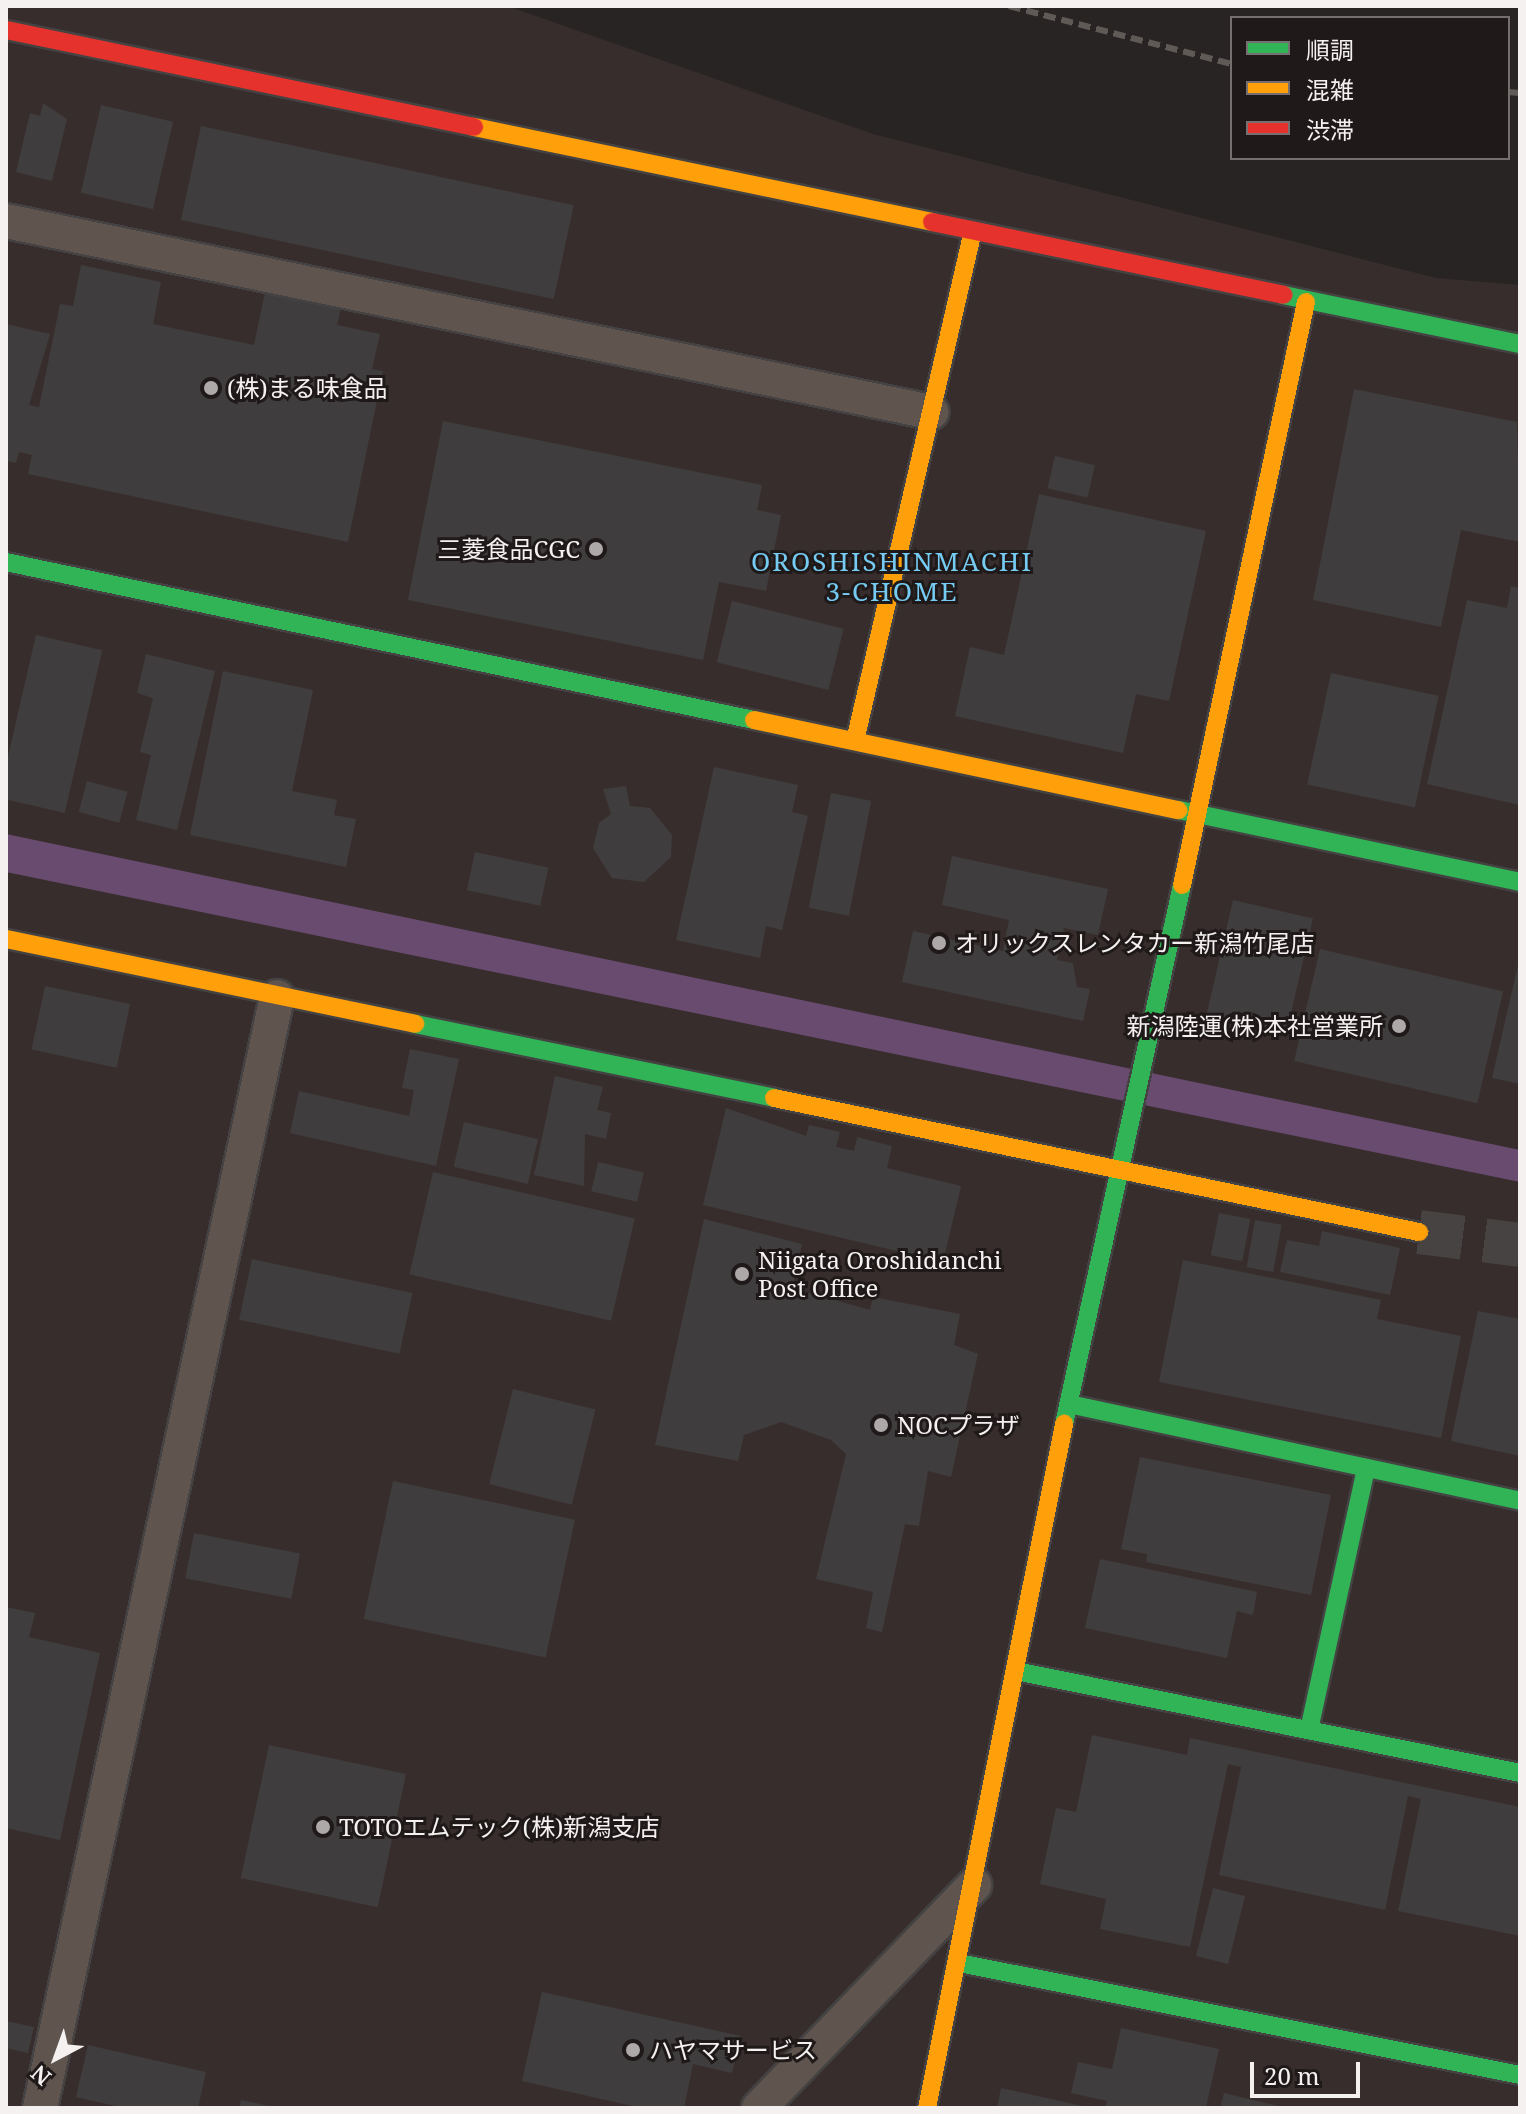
<!DOCTYPE html>
<html>
<head>
<meta charset="utf-8">
<style>
  body { margin:0 }
  #map { position:relative; width:1526px; height:2114px; overflow:hidden; background:#282424; font-family:"Noto Serif","Noto Sans JP",serif }
  div>[style] { position:absolute }
  [style*='--x'] { left:calc(var(--x)*1px); top:calc(var(--y)*1px); width:calc(var(--w)*1px); rotate:calc(var(--a)*1deg) }
  .built>* { inset:0; background:#382d2d }
  .water>* { inset:0; background:#694b70 }
  .building>* { inset:0; background:#403d3e; transform-origin:0 0 }
  .secondary-tunnel>* { height:44px; margin-top:-22px; transform-origin:0; background:repeating-linear-gradient(90deg,#474343 0 44px,transparent 0 66px) }
  .roads { filter:drop-shadow(2px 0 #444242) drop-shadow(-2px 0 #444242) drop-shadow(0 2px #444242) drop-shadow(0 -2px #444242) }
  .street>* { height:34px; margin:-17px; padding:0 17px; transform-origin:17px; border-radius:17px; background:#60544e }
  .fast>* { height:18px; margin:-9px; padding:0 9px; transform-origin:9px; border-radius:9px; background:#30b455 }
  .slow>* { height:18px; margin:-9px; padding:0 9px; transform-origin:9px; border-radius:9px; background:#ff9f0a }
  .jam>* { height:18px; margin:-9px; padding:0 9px; transform-origin:9px; border-radius:9px; background:#e5322d }
  .rail>* { height:6px; margin-top:-3px; transform-origin:0; background:repeating-linear-gradient(90deg,#605a57 0 12px,transparent 0 18px) }
  .dots>* { width:22px; height:22px; translate:-50% -50%; box-sizing:border-box; border:4px solid #1f1a19; border-radius:50% }
  span { translate:-50% -50%; white-space:nowrap; text-align:center; line-height:1.15; -webkit-text-stroke:6px #1f1a19; paint-order:stroke }
  .poi-label { font-size:24px; color:#f5f1f1 }
  .left { translate:0 -50%; text-align:left }
  .right { translate:-100% -50%; text-align:right }
  .neighbourhood-label { font-size:26px; color:#76cbf3; letter-spacing:2px }
  .frame { position:absolute; inset:0; border:8px solid #f5f1f1; pointer-events:none }
  .legend { position:absolute; left:1230px; top:16px; width:280px; height:144px; box-sizing:border-box; background:#1f1a19; border:2px solid #75706f; margin:0; padding:10px 14px; list-style:none; font-size:24px; color:#f5f1f1 }
  .legend li { display:flex; align-items:center; gap:16px; height:40px }
  .legend b { width:40px; border:2px solid #75706f }
  .north { position:absolute; left:16px; top:2018px; width:80px; height:80px; -webkit-text-stroke:6px #1f1a19; paint-order:stroke; rotate:221deg; font-size:22px; font-weight:700; line-height:32px; text-align:center; color:#f5f1f1 }
  .north::after { content:''; display:block; margin:auto; width:28px; height:36px; background:#f5f1f1; clip-path:polygon(50% 0,100% 100%,50% 72%,0 100%) }
  .scale { position:absolute; left:1250px; top:2062px; width:110px; height:36px; box-sizing:border-box; border:4px solid #f5f1f1; border-top:0; padding-left:10px; font-size:24px; line-height:28px; white-space:nowrap; color:#f5f1f1; -webkit-text-stroke:6px #1f1a19; paint-order:stroke }
</style>
</head>
<body>
<div id="map">
  <div class="built">
    <i style="clip-path:polygon(6px 6px,507px 6px,873px 134px,1436px 278px,1520px 285px,1520px 2108px,6px 2108px)"></i>
  </div>
  <div class="water">
    <i style="clip-path:polygon(6px 834px,1520px 1150px,1520px 1182px,6px 872px)"></i>
  </div>
  <div class="building">
    <i style="clip-path:polygon(43px 103px,67px 119px,52px 181px,16px 172px,30px 113px,40px 116px)"></i>
    <i style="left:101px;top:105px;width:74px;height:90px;rotate:13deg"></i>
    <i style="left:201px;top:126px;width:381px;height:96px;rotate:12deg"></i>
    <i style="clip-path:polygon(81px 265px,161px 282px,153px 324px,254px 345px,265px 292px,341px 308px,337px 325px,380px 334px,372px 369px,383px 371px,348px 542px,28px 474px,32px 455px,19px 452px,16px 463px,6px 461px,6px 324px,50px 334px,29px 405px,39px 407px,60px 304px,73px 306px)"></i>
    <i style="clip-path:polygon(1354px 389px,1517px 422px,1520px 542px,1461px 530px,1441px 627px,1313px 600px)"></i>
    <i style="clip-path:polygon(443px 421px,762px 485px,757px 510px,781px 515px,766px 591px,719px 582px,703px 660px,408px 600px)"></i>
    <i style="left:1055px;top:456px;width:41px;height:33px;rotate:13deg"></i>
    <i style="clip-path:polygon(1039px 494px,1206px 531px,1169px 701px,1136px 694px,1123px 753px,955px 716px,970px 647px,1004px 655px)"></i>
    <i style="clip-path:polygon(1511px 586px,1520px 588px,1520px 805px,1427px 784px,1467px 600px,1507px 608px)"></i>
    <i style="left:732px;top:601px;width:115px;height:63px;rotate:14deg"></i>
    <i style="left:36px;top:635px;width:68px;height:167px;rotate:13deg"></i>
    <i style="clip-path:polygon(146px 654px,215px 671px,177px 830px,136px 820px,151px 755px,140px 752px,153px 698px,137px 693px)"></i>
    <i style="clip-path:polygon(223px 671px,313px 690px,292px 791px,337px 800px,334px 815px,356px 819px,346px 867px,190px 835px)"></i>
    <i style="left:1331px;top:673px;width:110px;height:114px;rotate:12deg"></i>
    <i style="clip-path:polygon(714px 767px,798px 785px,792px 812px,808px 816px,782px 930px,766px 926px,760px 958px,676px 940px)"></i>
    <i style="left:87px;top:781px;width:42px;height:32px;rotate:15deg"></i>
    <i style="clip-path:polygon(626px 786px,630px 806px,650px 808px,672px 835px,671px 857px,644px 882px,612px 878px,593px 848px,599px 823px,611px 814px,603px 789px)"></i>
    <i style="left:831px;top:793px;width:41px;height:117px;rotate:11deg"></i>
    <i style="left:475px;top:852px;width:75px;height:39px;rotate:12deg"></i>
    <i style="clip-path:polygon(952px 856px,1108px 889px,1098px 935px,1064px 928px,1057px 960px,1073px 963px,1077px 987px,1090px 989px,1083px 1021px,902px 982px,913px 931px,1003px 951px,1009px 920px,942px 905px)"></i>
    <i style="left:1233px;top:900px;width:82px;height:119px;rotate:13deg"></i>
    <i style="left:1320px;top:949px;width:188px;height:115px;rotate:13deg"></i>
    <i style="clip-path:polygon(1519px 961px,1520px 961px,1520px 1084px,1492px 1078px)"></i>
    <i style="left:45px;top:986px;width:87px;height:65px;rotate:12deg"></i>
    <i style="clip-path:polygon(410px 1049px,459px 1059px,436px 1166px,290px 1133px,299px 1091px,409px 1116px,414px 1090px,402px 1088px)"></i>
    <i style="clip-path:polygon(555px 1076px,603px 1087px,597px 1110px,611px 1113px,606px 1139px,585px 1134px,584px 1186px,534px 1175px)"></i>
    <i style="clip-path:polygon(726px 1108px,806px 1136px,809px 1125px,840px 1132px,836px 1147px,854px 1151px,857px 1137px,892px 1146px,887px 1168px,961px 1186px,943px 1262px,703px 1205px)"></i>
    <i style="left:464px;top:1122px;width:76px;height:46px;rotate:13deg"></i>
    <i style="left:598px;top:1162px;width:47px;height:30px;rotate:13deg"></i>
    <i style="left:433px;top:1172px;width:207px;height:105px;rotate:13deg"></i>
    <i style="left:1219px;top:1213px;width:32px;height:43px;rotate:11deg"></i>
    <i style="clip-path:polygon(704px 1219px,802px 1244px,792px 1288px,870px 1310px,873px 1297px,960px 1314px,954px 1345px,978px 1354px,951px 1477px,928px 1471px,919px 1526px,905px 1524px,882px 1632px,866px 1628px,873px 1592px,816px 1579px,846px 1454px,831px 1440px,781px 1422px,744px 1435px,738px 1461px,655px 1445px)"></i>
    <i style="left:1255px;top:1220px;width:27px;height:48px;rotate:10deg"></i>
    <i style="clip-path:polygon(1322px 1231px,1400px 1248px,1390px 1295px,1280px 1272px,1287px 1240px,1319px 1246px)"></i>
    <i style="left:252px;top:1259px;width:164px;height:62px;rotate:12deg"></i>
    <i style="clip-path:polygon(1183px 1260px,1381px 1300px,1377px 1319px,1461px 1336px,1441px 1438px,1159px 1382px)"></i>
    <i style="clip-path:polygon(1478px 1311px,1520px 1319px,1520px 1456px,1451px 1441px)"></i>
    <i style="left:513px;top:1389px;width:85px;height:98px;rotate:14deg"></i>
    <i style="clip-path:polygon(1140px 1457px,1331px 1495px,1311px 1595px,1146px 1562px,1147px 1554px,1121px 1549px)"></i>
    <i style="left:393px;top:1481px;width:186px;height:141px;rotate:12deg"></i>
    <i style="left:194px;top:1533px;width:108px;height:46px;rotate:11deg"></i>
    <i style="clip-path:polygon(1100px 1559px,1257px 1592px,1253px 1615px,1237px 1611px,1227px 1658px,1085px 1628px)"></i>
    <i style="clip-path:polygon(6px 1607px,35px 1613px,29px 1637px,100px 1653px,60px 1840px,6px 1828px)"></i>
    <i style="clip-path:polygon(1092px 1735px,1187px 1755px,1190px 1738px,1520px 1807px,1520px 1936px,1398px 1911px,1421px 1799px,1408px 1796px,1385px 1910px,1219px 1875px,1241px 1767px,1228px 1764px,1190px 1947px,1100px 1929px,1106px 1899px,1040px 1884px,1056px 1808px,1076px 1812px)"></i>
    <i style="left:269px;top:1745px;width:140px;height:136px;rotate:12deg"></i>
    <i style="left:1213px;top:1888px;width:33px;height:70px;rotate:14deg"></i>
    <i style="clip-path:polygon(542px 1992px,741px 2036px,732px 2073px,693px 2064px,684px 2108px,641px 2108px,522px 2081px)"></i>
    <i style="clip-path:polygon(6px 2021px,34px 2027px,28px 2053px,6px 2048px)"></i>
    <i style="clip-path:polygon(1121px 2028px,1219px 2049px,1206px 2108px,1105px 2108px,1107px 2101px,1071px 2093px,1078px 2062px,1112px 2069px)"></i>
    <i style="clip-path:polygon(88px 2045px,206px 2072px,198px 2108px,124px 2108px,76px 2097px)"></i>
    <i style="clip-path:polygon(1001px 2088px,1087px 2107px,1087px 2108px,997px 2108px)"></i>
    <i style="clip-path:polygon(1224px 2093px,1283px 2107px,1283px 2108px,1220px 2108px)"></i>
    <i style="clip-path:polygon(241px 2100px,274px 2107px,274px 2108px,239px 2108px)"></i>
  </div>
  <div class="secondary-tunnel">
    <i style="--x:1419;--y:1232;--w:102;--a:7.3"></i>
  </div>
  <div class="roads">
    <div class="street">
      <i style="--x:6;--y:221;--w:945;--a:11.67"></i>
      <i style="--x:40;--y:2108;--w:1136;--a:-77.96"></i>
      <i style="--x:759;--y:2108;--w:310;--a:-46"></i>
    </div>
    <div class="fast">
      <i style="--x:1283;--y:295;--w:242;--a:11.7"></i>
      <i style="--x:6;--y:562;--w:765;--a:11.93"></i>
      <i style="--x:1179;--y:810;--w:349;--a:11.9"></i>
      <i style="--x:415;--y:1024;--w:367;--a:11.6"></i>
      <i style="--x:1069;--y:1404;--w:461;--a:12.1"></i>
      <i style="--x:1064;--y:1424;--w:552;--a:-77.65"></i>
      <i style="--x:1016;--y:1671;--w:514;--a:11.44"></i>
      <i style="--x:1309;--y:1730;--w:268;--a:-77.7"></i>
      <i style="--x:959;--y:1963;--w:572;--a:11.29"></i>
    </div>
    <div class="slow">
      <i style="--x:474;--y:127;--w:468;--a:11.7"></i>
      <i style="--x:754;--y:720;--w:434;--a:12"></i>
      <i style="--x:855;--y:741;--w:519;--a:-76.98"></i>
      <i style="--x:1182;--y:885;--w:596;--a:-77.99"></i>
      <i style="--x:6;--y:939;--w:418;--a:11.7"></i>
      <i style="--x:774;--y:1098;--w:659;--a:11.74"></i>
      <i style="--x:927;--y:2108;--w:698;--a:-78.67"></i>
    </div>
    <div class="jam">
      <i style="--x:6;--y:30;--w:478;--a:11.7"></i>
      <i style="--x:932;--y:222;--w:359;--a:11.7"></i>
    </div>
  </div>
  <div class="rail">
    <i style="--x:1009;--y:6;--w:230;--a:14.6"></i>
    <i style="--x:1508;--y:92;--w:12;--a:5"></i>
  </div>
  <div class="dots">
    <i style="left:211px;top:388px;background:#ada9a9"></i>
    <i style="left:596px;top:549px;background:#ada9a9"></i>
    <i style="left:939px;top:943px;background:#ada9a9"></i>
    <i style="left:1399px;top:1026px;background:#ada9a9"></i>
    <i style="left:742px;top:1274px;background:#ada9a9"></i>
    <i style="left:881px;top:1425px;background:#ada9a9"></i>
    <i style="left:323px;top:1827px;background:#ada9a9"></i>
    <i style="left:633px;top:2050px;background:#ada9a9"></i>
  </div>
  <div class="poi-label">
    <span class="left" style="left:227px;top:388px">(株)まる味食品</span>
    <span class="right" style="left:580px;top:549px">三菱食品CGC</span>
    <span class="left" style="left:955px;top:943px">オリックスレンタカー新潟竹尾店</span>
    <span class="right" style="left:1383px;top:1026px">新潟陸運(株)本社営業所</span>
    <span class="left" style="left:758px;top:1274px">Niigata Oroshidanchi<br>Post Office</span>
    <span class="left" style="left:897px;top:1425px">NOCプラザ</span>
    <span class="left" style="left:339px;top:1827px">TOTOエムテック(株)新潟支店</span>
    <span class="left" style="left:649px;top:2050px">ハヤマサービス</span>
  </div>
  <div class="neighbourhood-label">
    <span style="left:892px;top:577px">OROSHISHINMACHI<br>3-CHOME</span>
  </div>
  <div class="frame"></div>
  <ul class="legend">
  <li><b style="height:10px;background:#30b455"></b>順調</li>
  <li><b style="height:10px;background:#ff9f0a"></b>混雑</li>
  <li><b style="height:10px;background:#e5322d"></b>渋滞</li>
  </ul>
  <div class="north">N</div>
  <div class="scale">20 m</div>
</div>
</body>
</html>
